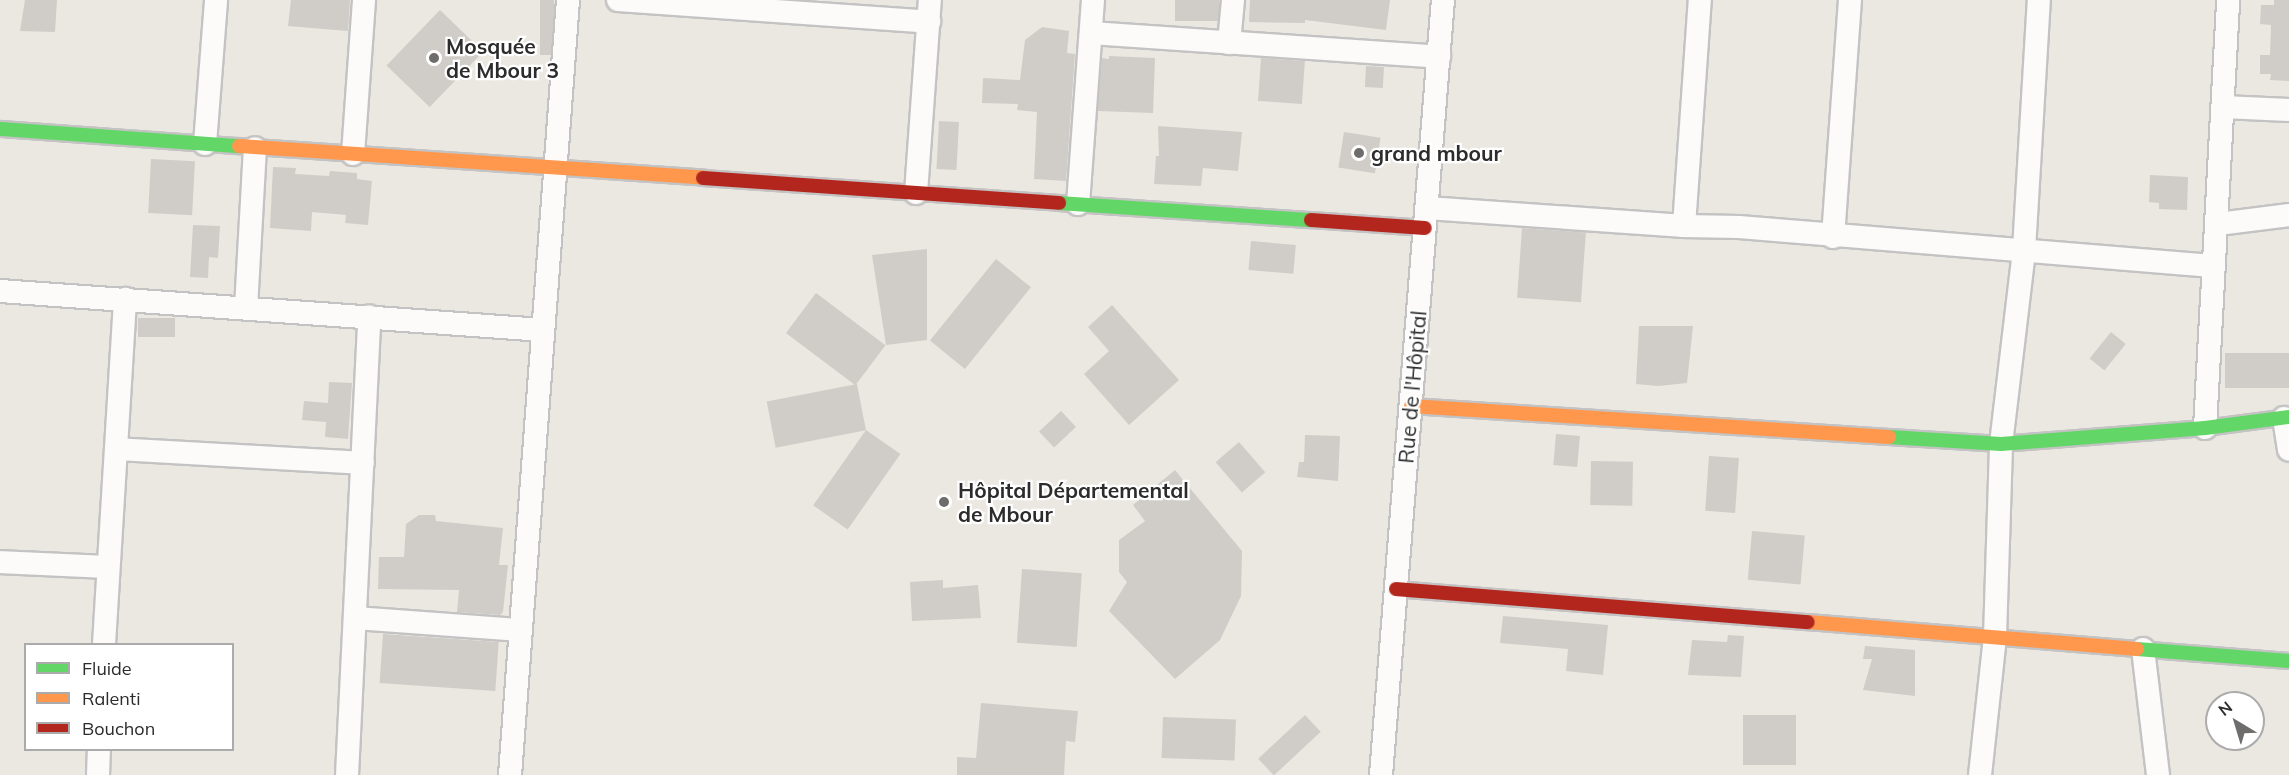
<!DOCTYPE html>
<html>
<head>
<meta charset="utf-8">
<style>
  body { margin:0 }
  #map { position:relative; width:2289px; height:775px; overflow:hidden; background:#ebe7e1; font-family:Mulish,sans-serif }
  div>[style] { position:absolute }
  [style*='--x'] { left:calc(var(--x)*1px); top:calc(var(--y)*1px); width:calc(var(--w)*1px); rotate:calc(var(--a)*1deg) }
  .building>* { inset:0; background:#d0cdc8; transform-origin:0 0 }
  .roads { filter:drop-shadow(2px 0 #c4c3c3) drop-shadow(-2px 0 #c4c3c3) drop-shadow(0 2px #c4c3c3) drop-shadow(0 -2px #c4c3c3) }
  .street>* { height:22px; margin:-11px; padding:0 11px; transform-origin:11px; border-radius:11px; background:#fcfbfa }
  .fast>* { height:14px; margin:-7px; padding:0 7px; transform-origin:7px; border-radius:7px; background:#63d668 }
  .slow>* { height:14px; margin:-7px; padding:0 7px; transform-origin:7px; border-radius:7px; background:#ff974d }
  .jam>* { height:14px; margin:-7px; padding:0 7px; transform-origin:7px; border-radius:7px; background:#b3261e }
  .dots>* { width:16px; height:16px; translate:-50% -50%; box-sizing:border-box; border:3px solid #fff; border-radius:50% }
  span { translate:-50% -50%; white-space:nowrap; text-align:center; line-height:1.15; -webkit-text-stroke:4.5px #fff; paint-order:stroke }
  .poi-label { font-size:21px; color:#2c2c2c; font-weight:700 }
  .left { translate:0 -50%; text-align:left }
  .street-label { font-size:21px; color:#2c2c2c }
  .legend { position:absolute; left:24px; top:643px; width:210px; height:108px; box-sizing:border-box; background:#fff; border:2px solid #ababab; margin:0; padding:8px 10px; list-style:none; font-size:18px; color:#2c2c2c }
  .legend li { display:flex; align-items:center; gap:12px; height:30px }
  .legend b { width:30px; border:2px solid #ababab }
  .north { position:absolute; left:2205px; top:691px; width:60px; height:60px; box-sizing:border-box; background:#fff; border:2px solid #ababab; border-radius:50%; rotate:322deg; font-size:16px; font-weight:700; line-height:24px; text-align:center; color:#2c2c2c }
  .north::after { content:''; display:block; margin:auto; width:21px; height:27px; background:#6f6d6b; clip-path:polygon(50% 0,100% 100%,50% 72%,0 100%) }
</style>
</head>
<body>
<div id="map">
  <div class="building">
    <i style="clip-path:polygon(25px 0,57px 0,55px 32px,20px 31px)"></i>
    <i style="clip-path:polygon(291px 0,350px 0,348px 31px,288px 26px)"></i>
    <i style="left:540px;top:0;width:14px;height:55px"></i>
    <i style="left:1175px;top:0;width:44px;height:21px"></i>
    <i style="clip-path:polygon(1250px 0,1390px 0,1386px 30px,1305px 20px,1305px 23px,1249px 22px)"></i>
    <i style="clip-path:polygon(2274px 0,2289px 0,2289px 81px,2270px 80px,2271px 74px,2260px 74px,2260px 55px,2270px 55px,2271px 25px,2260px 24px,2261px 5px,2274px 5px)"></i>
    <i style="left:440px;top:10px;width:60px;height:77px;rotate:44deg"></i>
    <i style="clip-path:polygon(1042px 27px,1069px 31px,1067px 53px,1075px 54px,1066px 181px,1034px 179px,1037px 112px,1017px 110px,1018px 104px,982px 103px,983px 78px,1020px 80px,1025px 40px)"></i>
    <i style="clip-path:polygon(1109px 56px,1155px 58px,1153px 113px,1098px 111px,1102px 58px,1109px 59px)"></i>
    <i style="left:1261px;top:58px;width:44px;height:43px;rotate:4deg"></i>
    <i style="left:1366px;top:66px;width:18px;height:21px;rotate:3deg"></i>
    <i style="left:939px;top:121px;width:20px;height:48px;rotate:3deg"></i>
    <i style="clip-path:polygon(1158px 126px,1242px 132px,1238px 171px,1203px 168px,1201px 186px,1154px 184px,1156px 156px,1159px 156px)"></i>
    <i style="left:1344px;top:132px;width:37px;height:36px;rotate:9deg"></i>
    <i style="left:151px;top:159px;width:44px;height:54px;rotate:3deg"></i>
    <i style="clip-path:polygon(273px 167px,296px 168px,295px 174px,329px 176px,330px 171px,357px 173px,357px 179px,372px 181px,368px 225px,345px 223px,346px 215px,312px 212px,311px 231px,270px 228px)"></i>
    <i style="clip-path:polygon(2150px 175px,2188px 177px,2187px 210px,2159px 209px,2159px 203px,2149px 202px)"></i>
    <i style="clip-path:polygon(193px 225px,220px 226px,218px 258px,209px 257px,208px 278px,190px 277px)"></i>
    <i style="left:1522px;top:228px;width:64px;height:70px;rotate:4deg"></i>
    <i style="left:1251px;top:241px;width:45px;height:29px;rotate:5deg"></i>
    <i style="clip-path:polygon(927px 249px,927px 340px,886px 345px,872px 255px)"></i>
    <i style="left:996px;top:259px;width:45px;height:105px;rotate:39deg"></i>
    <i style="left:816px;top:293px;width:87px;height:50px;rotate:37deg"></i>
    <i style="clip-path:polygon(1112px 305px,1179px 380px,1129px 425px,1084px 374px,1109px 351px,1088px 327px)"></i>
    <i style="left:138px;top:318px;width:37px;height:19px"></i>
    <i style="clip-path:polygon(1639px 326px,1693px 326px,1687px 383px,1658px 386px,1636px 384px)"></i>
    <i style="left:2111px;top:332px;width:19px;height:34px;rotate:39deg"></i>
    <i style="left:2289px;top:353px;width:35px;height:64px;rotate:90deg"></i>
    <i style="clip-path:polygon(329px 382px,352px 383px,348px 439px,325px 437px,326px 422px,302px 420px,304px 401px,328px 403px)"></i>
    <i style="left:857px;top:384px;width:47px;height:92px;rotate:79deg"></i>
    <i style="left:1061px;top:411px;width:22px;height:30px;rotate:47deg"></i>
    <i style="left:866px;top:430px;width:42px;height:92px;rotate:35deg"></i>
    <i style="left:1556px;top:434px;width:24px;height:31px;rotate:5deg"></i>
    <i style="clip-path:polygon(1305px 435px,1340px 436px,1338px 481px,1297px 477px,1299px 462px,1304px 462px)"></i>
    <i style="left:1239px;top:442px;width:40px;height:31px;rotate:49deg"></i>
    <i style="left:1709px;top:456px;width:30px;height:55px;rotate:4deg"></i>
    <i style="left:1591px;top:461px;width:42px;height:44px;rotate:1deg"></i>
    <i style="clip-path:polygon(1175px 470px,1242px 551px,1241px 596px,1220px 640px,1175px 679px,1109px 611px,1127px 582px,1119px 572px,1119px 540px,1145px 521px,1133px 505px)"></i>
    <i style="clip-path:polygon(419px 515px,435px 515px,436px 521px,503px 528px,499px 565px,508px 565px,503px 612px,500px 615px,457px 612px,459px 590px,378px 589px,379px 557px,404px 557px,406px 524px)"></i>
    <i style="left:1752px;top:531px;width:53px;height:49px;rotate:5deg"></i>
    <i style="left:1022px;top:569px;width:60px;height:74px;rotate:4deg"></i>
    <i style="clip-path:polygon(943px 580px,943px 588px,978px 585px,981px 618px,912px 621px,910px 582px)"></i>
    <i style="clip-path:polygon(1503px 616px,1608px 625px,1603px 675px,1566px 671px,1568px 649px,1500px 643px)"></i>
    <i style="left:383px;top:634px;width:116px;height:49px;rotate:4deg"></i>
    <i style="clip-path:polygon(1728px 635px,1744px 636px,1741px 677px,1688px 675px,1692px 640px,1727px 642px)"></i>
    <i style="clip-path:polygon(1865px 646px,1915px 650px,1915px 696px,1863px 690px,1872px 659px,1863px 659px)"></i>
    <i style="clip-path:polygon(981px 703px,1078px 711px,1075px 742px,1066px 741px,1064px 775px,957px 775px,957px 757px,976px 758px)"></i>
    <i style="left:1305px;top:715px;width:23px;height:64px;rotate:47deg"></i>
    <i style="left:1743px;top:715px;width:53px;height:50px"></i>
    <i style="left:1163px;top:717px;width:73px;height:41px;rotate:2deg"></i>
  </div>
  <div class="roads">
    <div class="street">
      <i style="--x:618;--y:0;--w:312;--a:4"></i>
      <i style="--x:1091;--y:33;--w:349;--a:3.9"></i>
      <i style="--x:1229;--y:43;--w:43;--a:-84.7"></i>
      <i style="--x:2223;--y:107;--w:66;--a:2.6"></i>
      <i style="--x:205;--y:144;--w:144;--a:-85.6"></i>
      <i style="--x:353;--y:154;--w:154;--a:-85.9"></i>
      <i style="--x:916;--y:193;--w:194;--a:-85.9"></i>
      <i style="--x:1078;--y:204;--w:205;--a:-85.8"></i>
      <i style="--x:1427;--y:208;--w:258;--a:4"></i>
      <i style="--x:1684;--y:226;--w:55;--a:1"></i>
      <i style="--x:1739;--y:227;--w:475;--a:4.7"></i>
      <i style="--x:2218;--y:224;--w:72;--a:-7.2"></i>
      <i style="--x:1684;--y:226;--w:227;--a:-86"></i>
      <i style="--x:1833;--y:237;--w:238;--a:-85.9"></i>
      <i style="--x:0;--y:291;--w:544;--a:4.11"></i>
      <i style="--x:246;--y:308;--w:160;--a:-86.8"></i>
      <i style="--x:2284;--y:418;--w:32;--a:81"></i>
      <i style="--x:2205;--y:428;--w:429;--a:-86.9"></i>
      <i style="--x:116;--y:449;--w:247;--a:3.2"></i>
      <i style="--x:0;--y:562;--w:107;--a:2.7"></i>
      <i style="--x:356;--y:618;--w:165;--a:4.2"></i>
      <i style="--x:104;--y:644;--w:346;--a:-86.5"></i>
      <i style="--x:2143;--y:649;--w:127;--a:83.2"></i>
      <i style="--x:98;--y:775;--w:25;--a:-88"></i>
      <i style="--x:347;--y:775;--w:459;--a:-87.2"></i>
      <i style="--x:510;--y:775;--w:777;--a:-85.72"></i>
      <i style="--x:1381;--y:775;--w:777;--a:-85.43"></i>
      <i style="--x:1980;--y:775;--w:139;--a:-83.8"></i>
      <i style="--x:1995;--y:637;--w:193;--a:-88.2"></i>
      <i style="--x:2001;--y:444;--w:195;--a:-83.2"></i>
      <i style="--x:2024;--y:250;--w:250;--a:-86.6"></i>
    </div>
    <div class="fast">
      <i style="--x:0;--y:129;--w:240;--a:4.1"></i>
      <i style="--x:1059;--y:203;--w:253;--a:3.9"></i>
      <i style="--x:1889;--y:437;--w:112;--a:3.6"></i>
      <i style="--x:2001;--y:444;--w:205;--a:-4.5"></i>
      <i style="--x:2205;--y:428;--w:85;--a:-7.5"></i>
      <i style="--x:2137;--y:649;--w:152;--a:4.5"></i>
    </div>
    <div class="slow">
      <i style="--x:239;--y:146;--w:465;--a:3.9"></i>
      <i style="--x:1411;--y:406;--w:479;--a:3.7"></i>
      <i style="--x:1808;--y:622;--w:330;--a:4.7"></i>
    </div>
    <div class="jam">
      <i style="--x:703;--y:178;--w:357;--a:4"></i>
      <i style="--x:1311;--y:220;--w:114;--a:4"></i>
      <i style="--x:1396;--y:589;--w:413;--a:4.6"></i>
    </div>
  </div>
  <div class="dots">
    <i style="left:434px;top:58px;background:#6f6d6b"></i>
    <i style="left:1359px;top:153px;background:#6f6d6b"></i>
    <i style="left:944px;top:502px;background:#6f6d6b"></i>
  </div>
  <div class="poi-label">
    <span class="left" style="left:446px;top:58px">Mosquée<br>de Mbour 3</span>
    <span class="left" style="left:1371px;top:153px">grand mbour</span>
    <span class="left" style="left:958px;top:502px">Hôpital Départemental<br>de Mbour</span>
  </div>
  <div class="street-label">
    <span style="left:1412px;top:387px;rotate:-85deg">Rue de l'Hôpital</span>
  </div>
  <ul class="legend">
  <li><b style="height:8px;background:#63d668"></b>Fluide</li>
  <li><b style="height:8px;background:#ff974d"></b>Ralenti</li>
  <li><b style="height:8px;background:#b3261e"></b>Bouchon</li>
  </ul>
  <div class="north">N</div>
</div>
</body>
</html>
